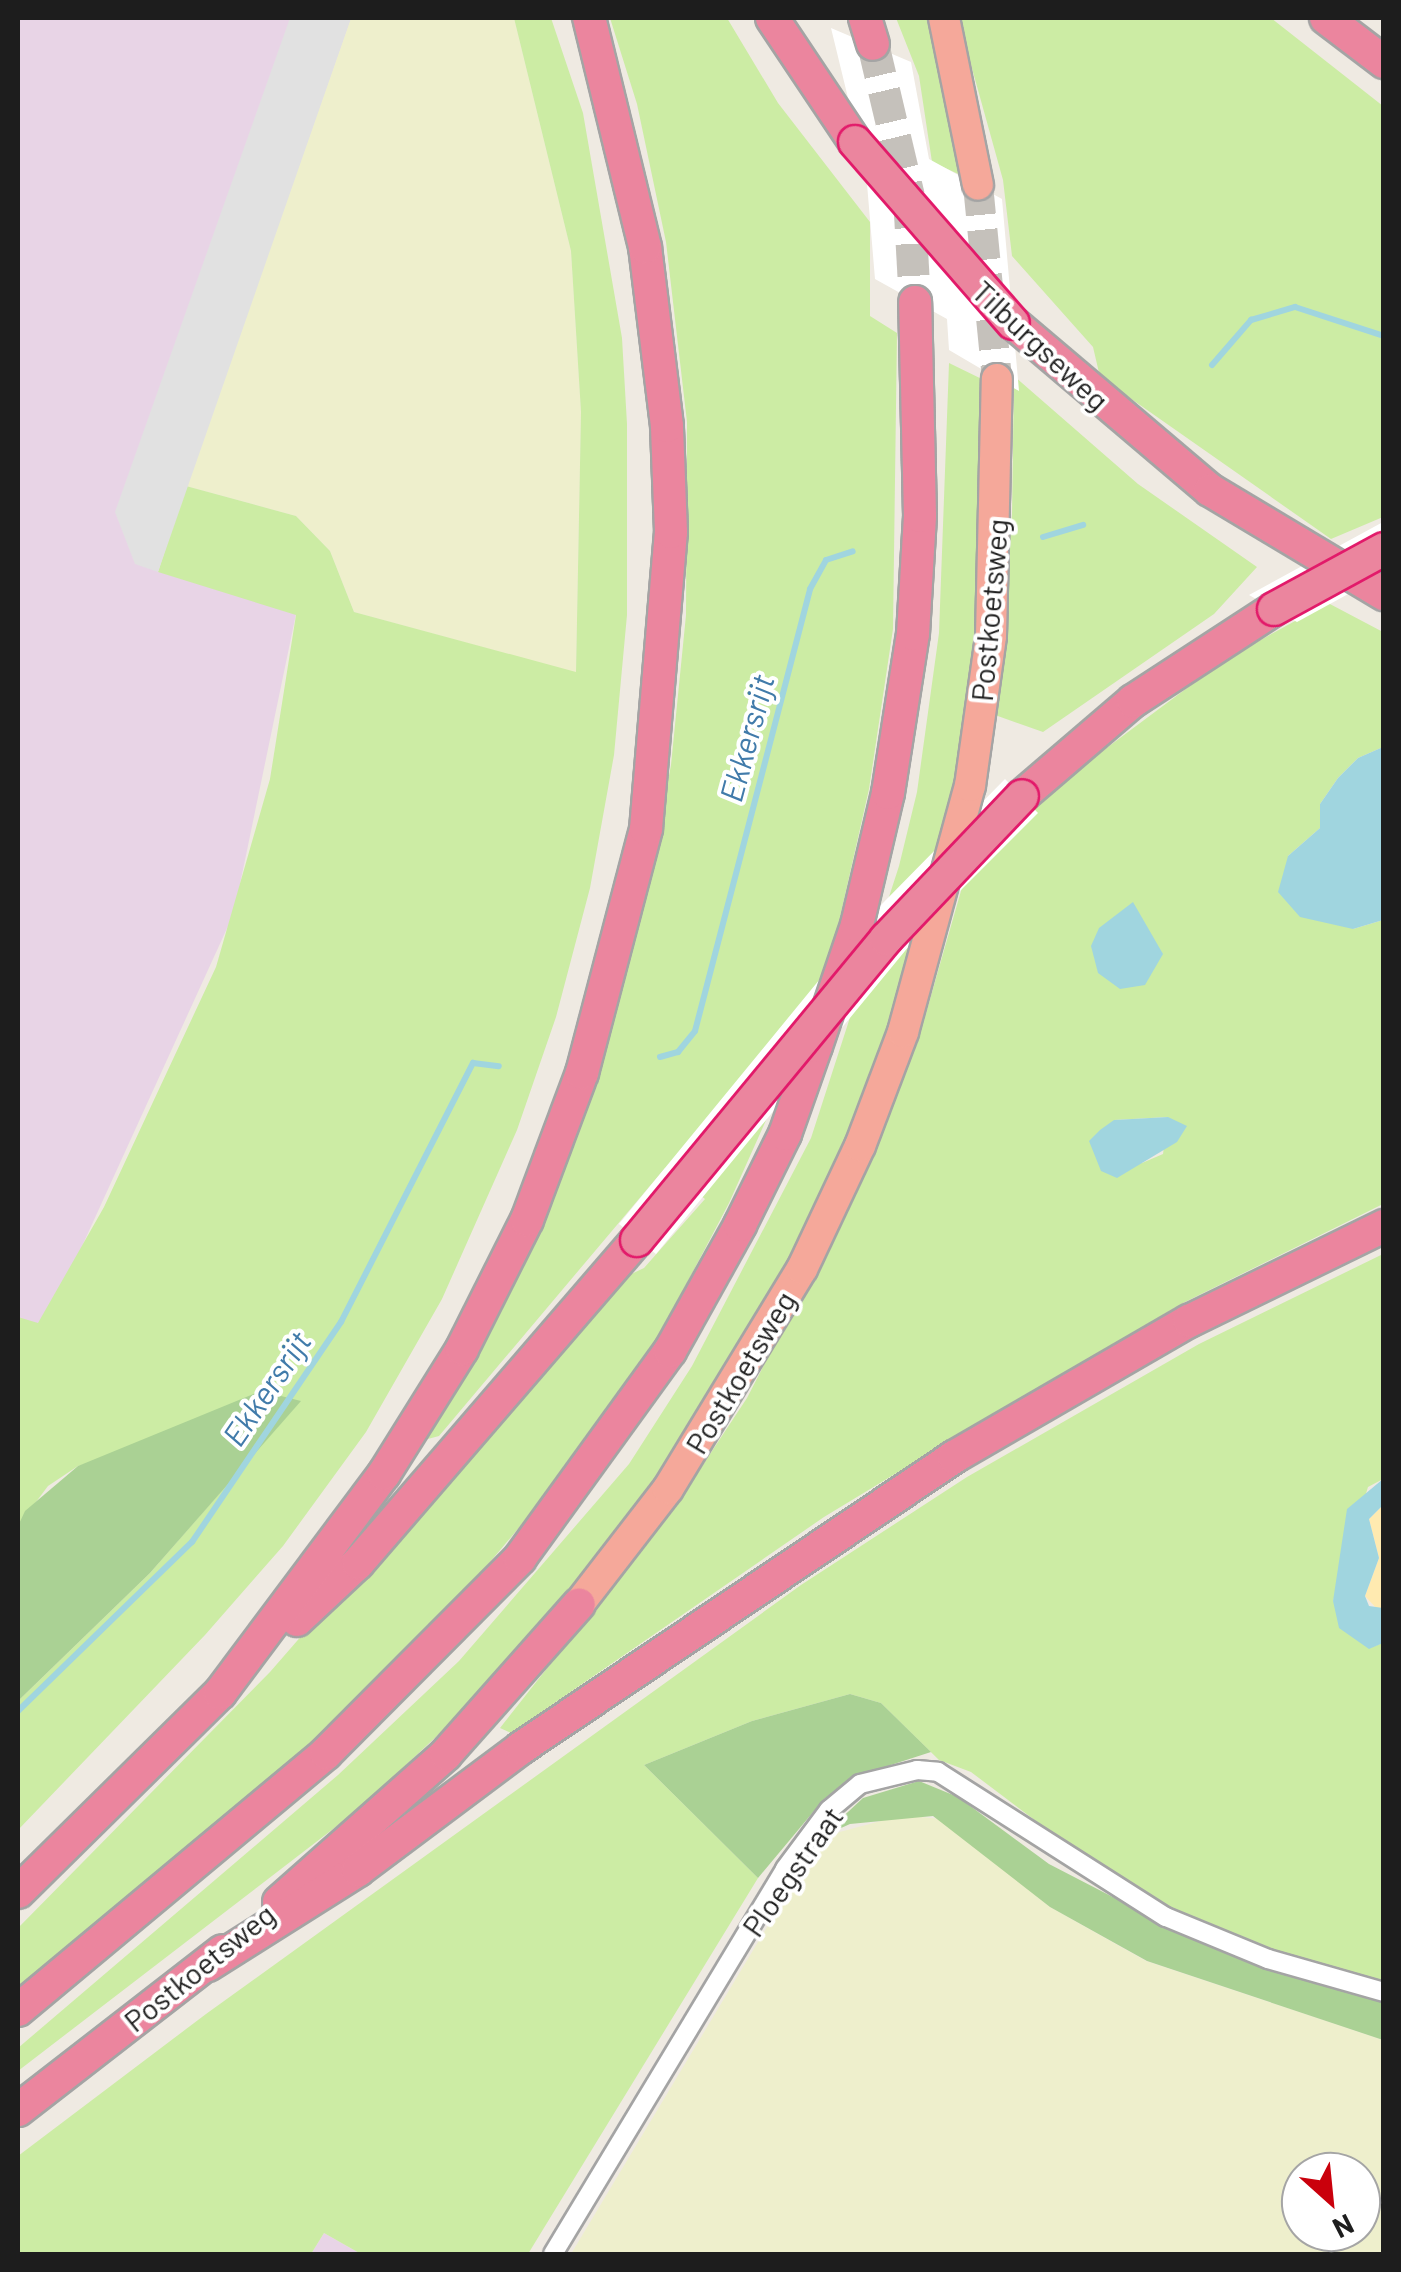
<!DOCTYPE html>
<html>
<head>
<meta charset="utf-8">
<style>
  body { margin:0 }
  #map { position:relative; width:1401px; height:2272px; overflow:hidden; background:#efeae2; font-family:Barlow,sans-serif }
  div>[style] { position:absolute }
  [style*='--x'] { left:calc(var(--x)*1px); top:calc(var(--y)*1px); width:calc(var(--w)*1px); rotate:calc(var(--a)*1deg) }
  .industrial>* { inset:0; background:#e8d4e6 }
  .farmland>* { inset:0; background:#eeefcc }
  .grass>* { inset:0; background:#cceca4 }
  .forest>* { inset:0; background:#aad194 }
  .sand>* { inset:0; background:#ffeab0 }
  .parking>* { inset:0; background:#e1e1e1 }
  .water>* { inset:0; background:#a0d5df }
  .pier>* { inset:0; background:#fff }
  .stream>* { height:6px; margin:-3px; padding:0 3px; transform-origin:3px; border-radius:3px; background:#a0d5df }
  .trunk-tunnel>* { height:30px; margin-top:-15px; transform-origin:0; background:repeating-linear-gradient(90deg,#c5c1bb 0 30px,transparent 0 45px) }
  .motorway-tunnel>* { height:32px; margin-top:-16px; transform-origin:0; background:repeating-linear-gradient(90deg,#c5c1bb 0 32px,transparent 0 48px) }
  .roads { filter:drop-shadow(2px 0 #a4a4a4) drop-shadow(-2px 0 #a4a4a4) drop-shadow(0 2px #a4a4a4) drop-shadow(0 -2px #a4a4a4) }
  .minor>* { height:18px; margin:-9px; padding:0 9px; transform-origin:9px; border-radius:9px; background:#fff }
  .trunk>* { height:30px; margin:-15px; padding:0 15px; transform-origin:15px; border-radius:15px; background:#f5a89a }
  .motorway>* { height:32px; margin:-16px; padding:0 16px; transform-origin:16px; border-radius:16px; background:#eb859e }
  .bridges { filter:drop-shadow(2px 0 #e21a6a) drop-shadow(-2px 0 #e21a6a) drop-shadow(0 2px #e21a6a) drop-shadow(0 -2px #e21a6a) }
  .motorway-bridge>* { height:32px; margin:-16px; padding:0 16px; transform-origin:16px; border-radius:16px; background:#eb859e }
  span { translate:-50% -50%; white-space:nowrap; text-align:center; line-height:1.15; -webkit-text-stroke:8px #fff; paint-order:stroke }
  .street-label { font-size:30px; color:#1d1d1d }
  .water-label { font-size:32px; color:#417baa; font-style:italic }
  .frame { position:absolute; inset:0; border:20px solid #1d1d1d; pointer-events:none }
  .north { position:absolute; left:1281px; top:2152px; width:100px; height:100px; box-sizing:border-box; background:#fff; border:2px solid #a5a5a5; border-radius:50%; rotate:153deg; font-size:28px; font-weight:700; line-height:40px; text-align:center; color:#1d1d1d }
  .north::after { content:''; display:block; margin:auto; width:35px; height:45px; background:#ca000c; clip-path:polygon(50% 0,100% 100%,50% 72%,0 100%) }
</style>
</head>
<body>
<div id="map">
  <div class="industrial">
    <i style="clip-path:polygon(18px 18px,351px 18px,158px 571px,296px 614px,234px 913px,36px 1347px,18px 1371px)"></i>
    <i style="clip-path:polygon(324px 2233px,361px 2254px,311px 2254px)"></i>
  </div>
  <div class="farmland">
    <i style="clip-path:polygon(351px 18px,514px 18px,571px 251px,581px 412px,576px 673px,354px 612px,330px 551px,296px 516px,186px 486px)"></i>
    <i style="clip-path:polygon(evenodd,903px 1815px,940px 1819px,1050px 1907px,1146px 1961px,1383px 2040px,1383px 2254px,571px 2254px,821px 1837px,903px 1815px,1301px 2172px,1361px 2172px,1361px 2232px,1301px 2232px,1301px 2172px)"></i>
  </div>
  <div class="grass">
    <i style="clip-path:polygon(514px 18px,551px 18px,583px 113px,622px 338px,627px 424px,627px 615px,614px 755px,590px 888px,556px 1017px,517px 1130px,442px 1299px,366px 1432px,283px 1546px,205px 1635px,18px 1830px,18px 1701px,150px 1573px,300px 1401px,78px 1466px,48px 1486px,18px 1526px,18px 1317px,38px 1323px,104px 1207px,216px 967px,270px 779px,296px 615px,158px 572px,186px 486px,296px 516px,330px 551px,354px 612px,576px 672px,581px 412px,571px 251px)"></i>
    <i style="clip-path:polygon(610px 18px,727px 18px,778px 103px,870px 222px,870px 316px,897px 333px,893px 629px,869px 789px,836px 935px,788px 1071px,729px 1203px,656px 1342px,592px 1441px,431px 1632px,316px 1740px,18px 1989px,18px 1928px,270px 1672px,606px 1286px,644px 1268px,705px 1199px,665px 1168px,439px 1436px,424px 1440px,609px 1033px,644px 906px,671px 765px,686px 615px,687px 422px,666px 242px,637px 104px)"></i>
    <i style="clip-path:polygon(896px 18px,932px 18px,967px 178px,932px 162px,919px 76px)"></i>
    <i style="clip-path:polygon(958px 18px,1271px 18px,1383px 106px,1383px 517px,1331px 539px,1100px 377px,1093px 347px,1012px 256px,1003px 180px)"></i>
    <i style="clip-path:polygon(949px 363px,990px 383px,976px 630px,955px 788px,899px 996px,845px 1148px,790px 1260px,657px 1482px,571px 1596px,487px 1689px,359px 1809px,18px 2071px,18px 2048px,338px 1775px,459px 1661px,629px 1464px,692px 1366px,811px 1138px,899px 866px,917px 792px,939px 633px)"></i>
    <i style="clip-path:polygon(1014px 376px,1138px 484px,1257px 567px,1214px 614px,1043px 732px,995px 715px,1012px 514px)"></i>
    <i style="clip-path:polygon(evenodd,1328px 603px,1383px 632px,1383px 747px,1358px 758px,1338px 778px,1320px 804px,1320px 828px,1288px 856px,1353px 929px,1383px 920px,1383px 1204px,1183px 1303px,946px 1443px,824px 1517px,511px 1733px,500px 1728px,679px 1501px,747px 1398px,874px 1151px,918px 1041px,967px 870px,1073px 773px,1226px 659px,1328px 603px,1168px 1117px,1163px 1154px,1142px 1163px,1114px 1120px,1168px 1117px)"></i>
    <i style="clip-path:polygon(1383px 1254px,1383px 1479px,1368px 1487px,1333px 1601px,1369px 1648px,1383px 1643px,1383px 1982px,1268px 1951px,1170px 1909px,1102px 1871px,971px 1772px,939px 1760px,881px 1703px,850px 1694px,752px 1721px,644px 1765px,758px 1878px,528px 2254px,361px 2254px,324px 2233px,311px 2254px,18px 2254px,18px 2156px,206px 2014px,801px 1585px,967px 1477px,1199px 1344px)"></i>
  </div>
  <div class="forest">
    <i style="clip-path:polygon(261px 1391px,301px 1401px,150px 1573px,18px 1701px,18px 1526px,25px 1511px,78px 1466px)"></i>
    <i style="clip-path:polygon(850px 1694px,881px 1703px,931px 1752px,860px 1775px,824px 1799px,758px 1878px,644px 1765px,752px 1721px)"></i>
    <i style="clip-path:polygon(919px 1781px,958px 1797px,1049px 1864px,1163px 1923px,1264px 1965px,1383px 2002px,1383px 2040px,1147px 1961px,1050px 1907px,933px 1816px,850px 1824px,821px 1837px,863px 1798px)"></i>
  </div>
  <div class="sand">
    <i style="clip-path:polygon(1383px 1505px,1383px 1608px,1378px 1610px,1365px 1596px,1379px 1558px,1369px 1519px)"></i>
  </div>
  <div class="parking">
    <i style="clip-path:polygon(290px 18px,351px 18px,158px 572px,135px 564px,115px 512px)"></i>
  </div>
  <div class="water">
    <i style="clip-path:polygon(1383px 747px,1383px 920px,1353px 929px,1300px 917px,1278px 892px,1288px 856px,1320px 828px,1320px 804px,1338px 778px,1358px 758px)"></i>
    <i style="clip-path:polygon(1133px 902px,1163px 954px,1145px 985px,1120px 989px,1098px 973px,1091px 946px,1099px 928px)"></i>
    <i style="clip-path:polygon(1168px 1117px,1187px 1126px,1177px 1142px,1117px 1178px,1101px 1171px,1089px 1141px,1100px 1130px,1114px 1120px)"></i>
    <i style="clip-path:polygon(1383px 1479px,1383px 1505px,1369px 1519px,1379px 1558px,1365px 1596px,1369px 1606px,1383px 1608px,1383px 1643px,1369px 1649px,1339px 1628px,1333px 1601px,1347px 1509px)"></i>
  </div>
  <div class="pier">
    <i style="clip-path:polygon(831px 28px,911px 62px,929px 159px,1002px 199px,1019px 391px,949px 350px,947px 319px,875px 279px,866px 172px)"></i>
    <i style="clip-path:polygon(1383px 522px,1383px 575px,1297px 622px,1249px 595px)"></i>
    <i style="clip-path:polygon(1005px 779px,1038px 813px,928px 923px,656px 1254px,619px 1224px,879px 907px)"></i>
  </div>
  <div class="stream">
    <i style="--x:1212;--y:365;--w:60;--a:-49.1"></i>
    <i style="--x:1251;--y:320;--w:46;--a:-16.5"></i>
    <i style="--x:1295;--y:307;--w:94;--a:18"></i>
    <i style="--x:1043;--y:537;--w:42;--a:-16.7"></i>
    <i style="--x:660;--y:1057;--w:19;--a:-16"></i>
    <i style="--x:678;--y:1052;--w:27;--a:-51"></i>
    <i style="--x:695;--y:1031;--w:457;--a:-75.4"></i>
    <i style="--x:810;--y:589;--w:33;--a:-61"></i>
    <i style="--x:826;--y:560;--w:28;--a:-18"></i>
    <i style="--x:18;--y:1711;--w:243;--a:-44.2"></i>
    <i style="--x:192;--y:1542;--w:266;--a:-55.9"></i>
    <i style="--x:341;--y:1322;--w:291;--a:-63"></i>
    <i style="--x:473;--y:1063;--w:26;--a:7"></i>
  </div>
  <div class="trunk-tunnel">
    <i style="--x:978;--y:185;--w:195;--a:84.4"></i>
  </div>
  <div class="motorway-tunnel">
    <i style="--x:873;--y:44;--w:156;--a:76.7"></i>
    <i style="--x:909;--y:196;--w:106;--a:86.8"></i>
  </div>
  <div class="roads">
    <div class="minor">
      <i style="--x:553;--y:2254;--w:449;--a:-58.9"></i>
      <i style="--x:785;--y:1869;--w:74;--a:-53.3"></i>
      <i style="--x:829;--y:1810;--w:40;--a:-40"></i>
      <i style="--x:860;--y:1784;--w:59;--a:-13.8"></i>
      <i style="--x:917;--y:1770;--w:21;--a:5"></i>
      <i style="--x:938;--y:1772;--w:270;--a:32.5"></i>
      <i style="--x:1166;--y:1917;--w:110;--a:22.4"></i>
      <i style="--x:1268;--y:1959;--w:121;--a:15.9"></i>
    </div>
    <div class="trunk">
      <i style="--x:944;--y:18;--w:170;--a:78.5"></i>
      <i style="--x:579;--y:1604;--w:145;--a:-52.3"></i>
      <i style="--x:668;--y:1489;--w:258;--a:-58.7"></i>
      <i style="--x:802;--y:1269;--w:136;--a:-64.8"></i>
      <i style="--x:860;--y:1146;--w:122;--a:-69.3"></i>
      <i style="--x:903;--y:1032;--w:255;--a:-74.8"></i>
      <i style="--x:970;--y:786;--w:151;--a:-82"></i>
      <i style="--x:991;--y:636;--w:257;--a:-88.7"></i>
    </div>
    <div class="motorway">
      <i style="--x:772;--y:18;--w:149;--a:56.2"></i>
      <i style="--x:865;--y:18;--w:27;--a:73"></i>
      <i style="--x:1326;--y:18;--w:73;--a:37.2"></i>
      <i style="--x:1013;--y:323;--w:258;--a:40.3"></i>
      <i style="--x:1210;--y:490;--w:203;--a:30.9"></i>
      <i style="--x:1022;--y:796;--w:146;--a:-40.6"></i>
      <i style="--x:1133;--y:701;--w:168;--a:-33.1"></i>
      <i style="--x:297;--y:1620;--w:83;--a:-43.1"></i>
      <i style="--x:358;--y:1563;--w:427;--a:-49.2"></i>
      <i style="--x:18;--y:1892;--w:284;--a:-44.6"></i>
      <i style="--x:220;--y:1693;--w:274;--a:-53.2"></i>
      <i style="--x:384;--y:1474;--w:147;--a:-58"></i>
      <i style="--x:462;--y:1349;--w:144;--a:-63.3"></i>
      <i style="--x:527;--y:1220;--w:157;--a:-69.5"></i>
      <i style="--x:582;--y:1073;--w:252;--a:-75.3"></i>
      <i style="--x:646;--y:829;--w:298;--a:-85.2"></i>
      <i style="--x:671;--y:532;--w:106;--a:-92.2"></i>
      <i style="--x:667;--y:426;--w:180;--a:-97"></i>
      <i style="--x:645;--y:247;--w:236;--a:-103.7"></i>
      <i style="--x:279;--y:1902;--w:223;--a:-41.5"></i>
      <i style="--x:446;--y:1754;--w:200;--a:-48.4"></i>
      <i style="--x:208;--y:1965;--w:178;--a:-32.3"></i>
      <i style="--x:358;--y:1870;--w:204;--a:-36.8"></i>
      <i style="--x:521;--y:1748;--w:522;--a:-33.9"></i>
      <i style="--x:954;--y:1457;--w:272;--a:-30.1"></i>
      <i style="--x:1189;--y:1321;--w:217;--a:-26"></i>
      <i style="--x:18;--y:2010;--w:401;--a:-39.8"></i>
      <i style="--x:326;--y:1753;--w:275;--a:-45.1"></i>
      <i style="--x:520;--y:1558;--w:256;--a:-54.1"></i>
      <i style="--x:670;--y:1351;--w:144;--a:-60.9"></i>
      <i style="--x:740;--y:1225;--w:102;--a:-63.7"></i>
      <i style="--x:785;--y:1134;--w:93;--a:-70.6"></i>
      <i style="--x:816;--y:1046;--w:128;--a:-71.3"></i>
      <i style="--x:857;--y:925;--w:136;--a:-76.8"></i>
      <i style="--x:888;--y:793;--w:161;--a:-81.1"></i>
      <i style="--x:913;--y:634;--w:118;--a:-86.6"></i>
      <i style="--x:920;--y:516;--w:214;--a:-91.3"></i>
      <i style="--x:18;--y:2110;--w:259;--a:-37.8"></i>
    </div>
  </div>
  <div class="bridges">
    <div class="motorway-bridge">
      <i style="--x:855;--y:142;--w:240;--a:48.9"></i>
      <i style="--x:1274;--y:609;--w:125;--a:-28.6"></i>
      <i style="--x:637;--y:1240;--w:391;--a:-50.4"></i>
      <i style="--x:886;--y:939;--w:197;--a:-46.4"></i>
    </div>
  </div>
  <div class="street-label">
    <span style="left:1041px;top:345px;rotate:43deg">Tilburgseweg</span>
    <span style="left:989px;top:610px;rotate:-85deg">Postkoetsweg</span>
    <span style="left:740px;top:1372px;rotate:-59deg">Postkoetsweg</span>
    <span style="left:792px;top:1871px;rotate:-55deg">Ploegstraat</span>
    <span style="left:199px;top:1967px;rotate:-39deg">Postkoetsweg</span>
  </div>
  <div class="water-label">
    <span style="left:746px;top:738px;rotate:-75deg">Ekkersrijt</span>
    <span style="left:266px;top:1388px;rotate:-56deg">Ekkersrijt</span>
  </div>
  <div class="frame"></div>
  <div class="north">N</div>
</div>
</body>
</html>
